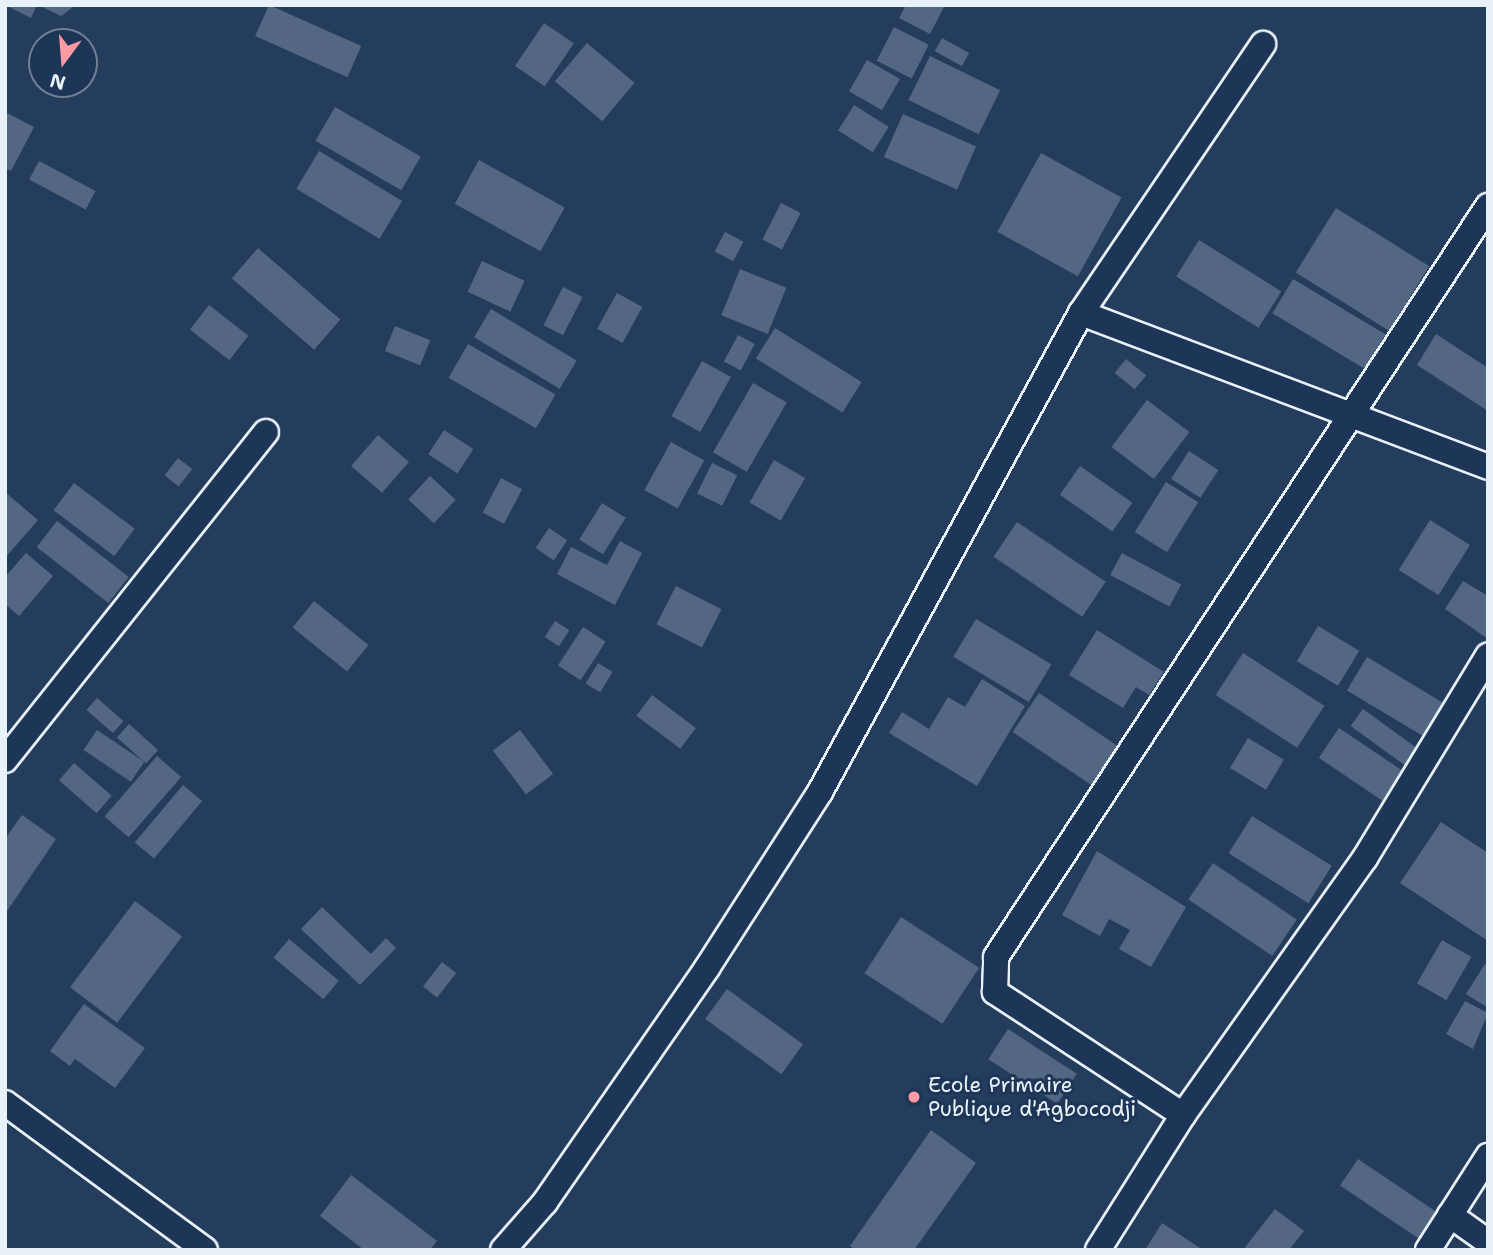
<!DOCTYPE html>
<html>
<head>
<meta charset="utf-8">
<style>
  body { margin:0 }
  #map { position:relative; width:1493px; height:1255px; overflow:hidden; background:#253d5d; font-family:"Shantell Sans",sans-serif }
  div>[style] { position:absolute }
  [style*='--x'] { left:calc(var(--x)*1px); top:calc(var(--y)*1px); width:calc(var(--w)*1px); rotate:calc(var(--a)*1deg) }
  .building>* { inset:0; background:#536782; transform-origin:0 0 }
  .roads { filter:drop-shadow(2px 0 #e8f1f8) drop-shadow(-2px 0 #e8f1f8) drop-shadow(0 2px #e8f1f8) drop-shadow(0 -2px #e8f1f8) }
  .street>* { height:24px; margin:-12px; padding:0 12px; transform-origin:12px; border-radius:12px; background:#1d3557 }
  .dots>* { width:19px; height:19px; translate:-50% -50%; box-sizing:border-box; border:4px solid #1d3557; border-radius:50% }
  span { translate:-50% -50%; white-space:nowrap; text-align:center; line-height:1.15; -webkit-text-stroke:6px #1d3557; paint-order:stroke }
  .poi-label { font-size:21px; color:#e8f1f8 }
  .left { translate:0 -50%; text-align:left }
  .frame { position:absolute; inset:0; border:7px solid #e8f1f8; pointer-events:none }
  .north { position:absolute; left:28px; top:28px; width:70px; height:70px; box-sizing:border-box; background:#1d3557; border:2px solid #6e8097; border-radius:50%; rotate:196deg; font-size:19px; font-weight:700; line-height:28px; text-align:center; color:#e8f1f8 }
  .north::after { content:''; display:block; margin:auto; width:24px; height:32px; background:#ff9aa2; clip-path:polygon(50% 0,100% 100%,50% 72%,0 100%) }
</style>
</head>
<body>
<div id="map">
  <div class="building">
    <i style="clip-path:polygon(5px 5px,37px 5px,31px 18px)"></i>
    <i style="clip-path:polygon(38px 5px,76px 5px,61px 16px)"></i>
    <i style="left:269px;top:5px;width:101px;height:34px;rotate:24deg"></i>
    <i style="clip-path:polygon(906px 5px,945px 5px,930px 34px,899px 18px)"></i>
    <i style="left:544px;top:23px;width:36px;height:52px;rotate:34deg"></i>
    <i style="left:894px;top:27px;width:39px;height:38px;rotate:27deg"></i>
    <i style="left:942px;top:38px;width:31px;height:15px;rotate:29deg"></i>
    <i style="left:587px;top:43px;width:62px;height:50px;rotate:40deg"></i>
    <i style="left:930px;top:56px;width:78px;height:49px;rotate:26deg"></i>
    <i style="left:867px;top:60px;width:38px;height:36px;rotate:30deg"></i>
    <i style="left:854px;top:105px;width:41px;height:30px;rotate:32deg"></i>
    <i style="left:335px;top:107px;width:99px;height:39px;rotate:30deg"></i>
    <i style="clip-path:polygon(5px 112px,34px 127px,11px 171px,5px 168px)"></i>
    <i style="left:903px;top:114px;width:80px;height:47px;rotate:24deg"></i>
    <i style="left:319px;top:151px;width:97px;height:44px;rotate:31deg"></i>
    <i style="left:1041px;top:153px;width:92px;height:90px;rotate:29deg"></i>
    <i style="left:479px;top:160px;width:98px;height:50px;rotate:29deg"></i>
    <i style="left:39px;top:161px;width:64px;height:21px;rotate:28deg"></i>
    <i style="left:781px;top:203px;width:22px;height:41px;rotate:27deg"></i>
    <i style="left:1336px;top:208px;width:110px;height:76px;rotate:32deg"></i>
    <i style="left:725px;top:232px;width:21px;height:22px;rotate:28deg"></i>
    <i style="left:1199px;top:240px;width:97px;height:43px;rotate:32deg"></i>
    <i style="left:258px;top:248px;width:109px;height:40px;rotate:41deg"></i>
    <i style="left:482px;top:261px;width:47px;height:34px;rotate:25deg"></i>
    <i style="left:740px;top:269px;width:50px;height:50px;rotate:22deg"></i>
    <i style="left:1293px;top:279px;width:108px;height:40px;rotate:31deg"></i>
    <i style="left:563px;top:287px;width:22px;height:43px;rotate:27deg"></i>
    <i style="left:617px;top:293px;width:29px;height:41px;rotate:29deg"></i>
    <i style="left:209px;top:305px;width:50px;height:31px;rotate:38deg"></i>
    <i style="left:491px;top:309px;width:100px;height:33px;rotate:31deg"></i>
    <i style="left:395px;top:326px;width:38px;height:27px;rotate:22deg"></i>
    <i style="left:775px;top:328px;width:102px;height:36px;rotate:32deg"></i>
    <i style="clip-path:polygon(1436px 334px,1488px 368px,1488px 411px,1417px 365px)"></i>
    <i style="left:738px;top:335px;width:19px;height:30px;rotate:28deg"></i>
    <i style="left:468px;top:344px;width:101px;height:39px;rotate:30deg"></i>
    <i style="left:1126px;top:359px;width:26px;height:18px;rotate:39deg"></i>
    <i style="left:702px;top:361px;width:33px;height:63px;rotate:29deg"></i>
    <i style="left:753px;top:383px;width:39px;height:80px;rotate:30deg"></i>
    <i style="left:1147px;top:400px;width:53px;height:59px;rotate:37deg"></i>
    <i style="left:444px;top:430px;width:35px;height:29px;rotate:33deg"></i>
    <i style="left:378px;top:435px;width:41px;height:41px;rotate:41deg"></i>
    <i style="left:671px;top:442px;width:38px;height:55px;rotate:29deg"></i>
    <i style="left:1189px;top:451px;width:35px;height:33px;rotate:33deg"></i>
    <i style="left:178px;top:458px;width:18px;height:22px;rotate:38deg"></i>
    <i style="left:774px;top:460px;width:36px;height:49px;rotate:30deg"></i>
    <i style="left:712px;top:463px;width:28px;height:34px;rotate:26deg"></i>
    <i style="left:1080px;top:466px;width:64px;height:35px;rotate:35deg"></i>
    <i style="left:430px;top:476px;width:35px;height:32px;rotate:43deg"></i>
    <i style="left:501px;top:478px;width:24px;height:39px;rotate:28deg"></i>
    <i style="left:1166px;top:482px;width:38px;height:59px;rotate:32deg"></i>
    <i style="left:74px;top:483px;width:76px;height:34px;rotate:37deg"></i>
    <i style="clip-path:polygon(5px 492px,38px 520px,5px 558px)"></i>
    <i style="left:602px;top:503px;width:28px;height:43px;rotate:32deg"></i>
    <i style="left:1430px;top:520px;width:47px;height:59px;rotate:32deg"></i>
    <i style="left:57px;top:521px;width:91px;height:33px;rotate:38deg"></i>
    <i style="left:1017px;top:522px;width:107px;height:42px;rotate:34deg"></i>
    <i style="left:549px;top:528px;width:22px;height:24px;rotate:34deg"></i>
    <i style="clip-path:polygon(620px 541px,642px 553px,615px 605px,557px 574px,571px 547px,607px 565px)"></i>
    <i style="clip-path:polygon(26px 553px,53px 576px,19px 616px,5px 604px,5px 577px)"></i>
    <i style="left:1122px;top:553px;width:67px;height:25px;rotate:28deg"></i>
    <i style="clip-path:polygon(1463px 581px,1488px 596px,1488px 639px,1445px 609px)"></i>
    <i style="left:676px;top:586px;width:51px;height:43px;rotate:27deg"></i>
    <i style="left:314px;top:601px;width:70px;height:34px;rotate:39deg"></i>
    <i style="left:976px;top:619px;width:88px;height:44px;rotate:31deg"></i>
    <i style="left:555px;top:621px;width:17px;height:19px;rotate:33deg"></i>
    <i style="left:1318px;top:626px;width:48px;height:41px;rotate:31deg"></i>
    <i style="left:583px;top:627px;width:27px;height:46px;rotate:33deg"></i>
    <i style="clip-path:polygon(1097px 630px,1164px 672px,1149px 695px,1136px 687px,1123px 708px,1069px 675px)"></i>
    <i style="left:1243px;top:653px;width:97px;height:50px;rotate:33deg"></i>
    <i style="left:1367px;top:657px;width:96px;height:39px;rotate:31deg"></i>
    <i style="left:598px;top:663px;width:17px;height:24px;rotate:31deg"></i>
    <i style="clip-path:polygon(982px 679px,1025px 706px,977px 786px,889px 733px,902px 712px,929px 729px,948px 697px,965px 707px)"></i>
    <i style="left:1039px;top:693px;width:96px;height:47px;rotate:34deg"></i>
    <i style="left:652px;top:695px;width:55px;height:26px;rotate:37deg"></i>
    <i style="left:97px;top:698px;width:35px;height:16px;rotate:41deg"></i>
    <i style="left:1363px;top:709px;width:69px;height:21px;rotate:36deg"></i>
    <i style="left:129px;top:724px;width:39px;height:18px;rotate:42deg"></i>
    <i style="left:1339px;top:728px;width:78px;height:36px;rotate:34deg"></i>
    <i style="left:97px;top:730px;width:57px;height:24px;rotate:34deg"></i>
    <i style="left:520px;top:730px;width:55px;height:34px;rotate:53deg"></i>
    <i style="left:1248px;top:738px;width:42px;height:35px;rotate:31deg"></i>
    <i style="left:157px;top:756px;width:32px;height:80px;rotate:41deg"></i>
    <i style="left:74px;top:763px;width:50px;height:23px;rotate:41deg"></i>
    <i style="left:183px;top:785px;width:25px;height:75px;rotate:40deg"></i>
    <i style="clip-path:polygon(22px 815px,56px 839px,5px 914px,5px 839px)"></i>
    <i style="left:1252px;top:816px;width:94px;height:44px;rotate:32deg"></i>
    <i style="clip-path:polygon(1441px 822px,1488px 853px,1488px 941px,1400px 883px)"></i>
    <i style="clip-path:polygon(1097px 851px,1186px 907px,1151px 967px,1119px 949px,1130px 930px,1109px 919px,1100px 936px,1062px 915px)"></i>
    <i style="left:1213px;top:863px;width:101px;height:44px;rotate:34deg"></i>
    <i style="left:135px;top:901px;width:59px;height:108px;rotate:37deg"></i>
    <i style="clip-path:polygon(322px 907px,371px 954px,386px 938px,396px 948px,360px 985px,301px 929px)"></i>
    <i style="left:901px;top:917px;width:93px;height:67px;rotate:33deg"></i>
    <i style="left:289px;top:939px;width:65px;height:24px;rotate:40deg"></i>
    <i style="left:1442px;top:940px;width:34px;height:50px;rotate:30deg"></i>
    <i style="left:442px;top:962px;width:18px;height:31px;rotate:38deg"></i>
    <i style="clip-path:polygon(1485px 964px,1488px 966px,1488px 1008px,1466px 994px)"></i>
    <i style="left:727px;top:989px;width:94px;height:37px;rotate:36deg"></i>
    <i style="clip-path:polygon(1465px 1001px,1488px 1013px,1473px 1049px,1446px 1034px)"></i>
    <i style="clip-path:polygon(84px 1004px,145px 1048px,115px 1088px,75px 1059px,70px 1066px,50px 1051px)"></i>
    <i style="left:1008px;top:1029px;width:82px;height:36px;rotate:33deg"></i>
    <i style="clip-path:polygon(931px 1130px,976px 1163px,914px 1250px,855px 1250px,850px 1246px)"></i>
    <i style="left:1358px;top:1159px;width:96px;height:32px;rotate:34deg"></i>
    <i style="clip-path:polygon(351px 1175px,437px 1241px,430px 1250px,364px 1250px,320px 1216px)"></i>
    <i style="clip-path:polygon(1275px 1209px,1304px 1231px,1289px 1250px,1243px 1250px)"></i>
    <i style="clip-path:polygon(1162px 1223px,1203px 1250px,1145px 1250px)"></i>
  </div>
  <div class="roads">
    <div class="street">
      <i style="--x:1081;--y:313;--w:435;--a:20.7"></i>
      <i style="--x:5;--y:760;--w:419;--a:-51.5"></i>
      <i style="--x:5;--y:1103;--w:248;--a:36.3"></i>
      <i style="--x:1183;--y:1115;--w:225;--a:-146.8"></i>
      <i style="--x:995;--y:992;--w:35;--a:-88"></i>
      <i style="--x:996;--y:957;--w:898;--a:-56.77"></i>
      <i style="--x:1450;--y:1215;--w:47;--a:35.4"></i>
      <i style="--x:503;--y:1250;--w:64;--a:-48.8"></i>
      <i style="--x:545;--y:1202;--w:285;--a:-55.3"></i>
      <i style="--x:707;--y:968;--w:209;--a:-57.3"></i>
      <i style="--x:820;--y:792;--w:545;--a:-61.41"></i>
      <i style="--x:1081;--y:313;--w:325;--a:-55.9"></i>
      <i style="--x:1098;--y:1250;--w:160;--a:-57.8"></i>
      <i style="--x:1183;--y:1115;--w:315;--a:-54.7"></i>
      <i style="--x:1365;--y:858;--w:237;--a:-58.7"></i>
      <i style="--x:1428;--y:1250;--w:112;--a:-57.4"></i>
    </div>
  </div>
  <div class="dots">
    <i style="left:914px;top:1097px;background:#ff9aa2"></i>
  </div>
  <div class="poi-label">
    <span class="left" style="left:928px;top:1097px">Ecole Primaire<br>Publique d'Agbocodji</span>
  </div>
  <div class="frame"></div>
  <div class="north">N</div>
</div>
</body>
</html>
